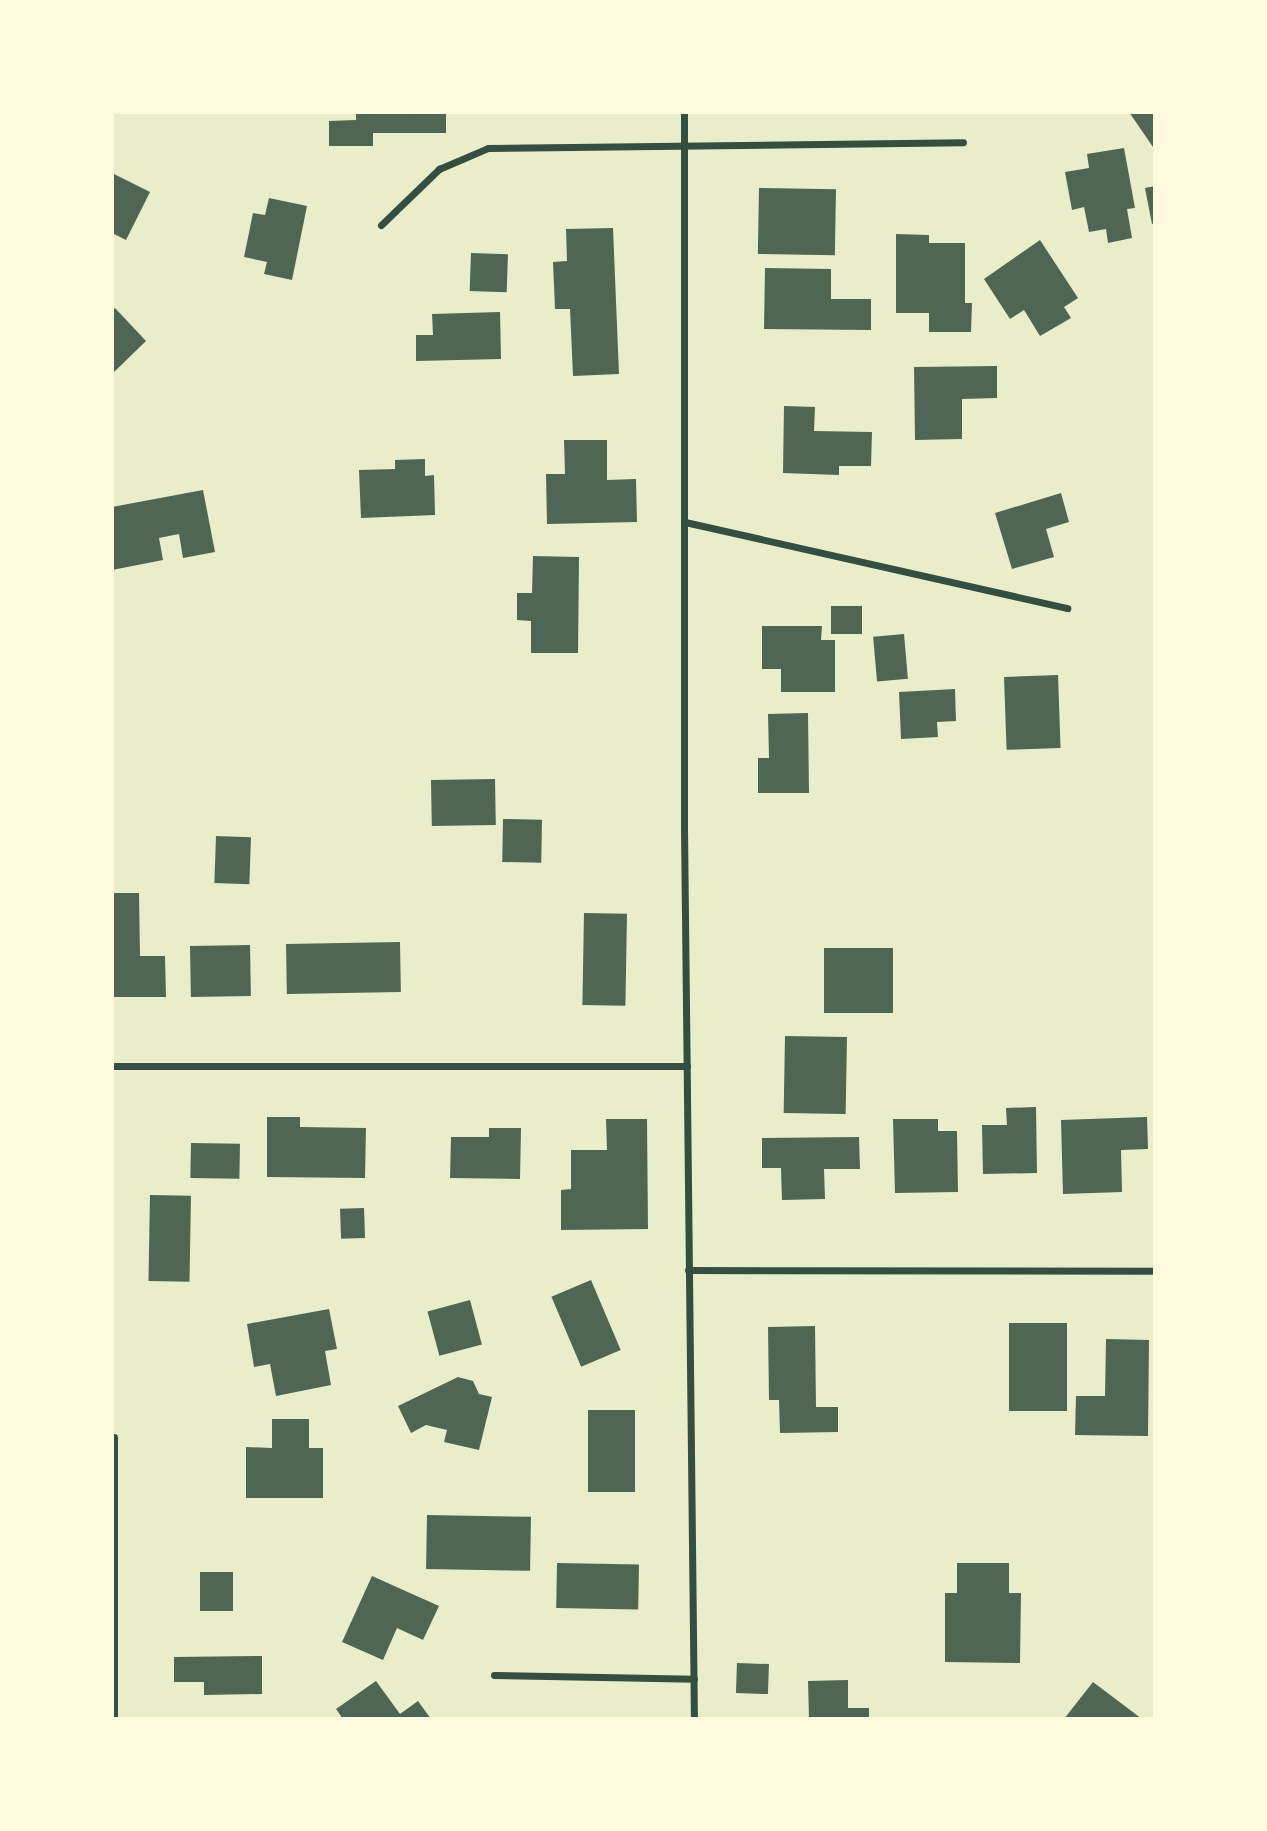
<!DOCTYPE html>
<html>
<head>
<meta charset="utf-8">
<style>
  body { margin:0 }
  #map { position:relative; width:1267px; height:1831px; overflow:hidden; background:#e9edc9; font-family:Barlow,sans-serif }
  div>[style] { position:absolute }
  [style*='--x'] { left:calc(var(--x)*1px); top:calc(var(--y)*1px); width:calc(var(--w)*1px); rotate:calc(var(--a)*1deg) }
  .building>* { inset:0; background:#4f6655; transform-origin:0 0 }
  .minor>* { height:7px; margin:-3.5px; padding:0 3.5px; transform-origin:3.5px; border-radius:3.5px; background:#344e41 }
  span { translate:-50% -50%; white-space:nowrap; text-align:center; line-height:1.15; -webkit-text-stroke:5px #fefae0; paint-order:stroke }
  .frame { position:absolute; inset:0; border:114px solid #fefae0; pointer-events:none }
</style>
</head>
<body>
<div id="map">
  <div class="building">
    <i style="clip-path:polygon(356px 112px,446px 112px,446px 133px,373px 133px,373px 146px,329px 146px,329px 121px,356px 120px)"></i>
    <i style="clip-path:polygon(1129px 112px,1155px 112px,1155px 150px)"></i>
    <i style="clip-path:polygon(1124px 148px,1135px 208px,1127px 209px,1132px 238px,1108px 243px,1106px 229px,1089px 232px,1084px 207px,1072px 210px,1065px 172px,1089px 168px,1087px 154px)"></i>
    <i style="clip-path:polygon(112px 173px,150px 192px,126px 240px,112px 233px)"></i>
    <i style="clip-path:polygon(1155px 186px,1155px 223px,1152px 224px,1145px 188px)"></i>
    <i style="left:759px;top:188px;width:77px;height:66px;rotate:1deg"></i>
    <i style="clip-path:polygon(269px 198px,307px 206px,292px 280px,264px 274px,267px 262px,244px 257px,253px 213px,265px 215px)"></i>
    <i style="clip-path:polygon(613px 228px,619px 374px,573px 376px,570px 309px,555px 309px,553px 262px,567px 261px,566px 229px)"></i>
    <i style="clip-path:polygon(896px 234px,929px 235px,929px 243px,965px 243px,965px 303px,972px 303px,971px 332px,929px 332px,929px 313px,896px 313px)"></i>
    <i style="clip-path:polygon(1040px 240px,1078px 298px,1064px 307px,1071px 318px,1040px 336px,1024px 310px,1010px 319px,984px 279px)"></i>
    <i style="left:471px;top:253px;width:37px;height:38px;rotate:2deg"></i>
    <i style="clip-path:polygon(765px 268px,831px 269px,831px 299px,871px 299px,871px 330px,764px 329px)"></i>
    <i style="clip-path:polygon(115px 308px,146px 341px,112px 374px,112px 311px)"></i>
    <i style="clip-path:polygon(500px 312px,501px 359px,416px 361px,416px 335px,433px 335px,432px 314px)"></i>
    <i style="clip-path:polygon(997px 366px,997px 398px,962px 399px,962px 439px,915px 440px,914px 367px)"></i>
    <i style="clip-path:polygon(784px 406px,815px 407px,814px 431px,872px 432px,871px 466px,839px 466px,839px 475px,783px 473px)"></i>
    <i style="clip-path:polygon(564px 440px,607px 440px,607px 480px,636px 479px,637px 522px,547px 524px,546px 474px,565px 474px)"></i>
    <i style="clip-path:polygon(425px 459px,425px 476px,434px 475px,435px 515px,361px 518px,359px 470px,395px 469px,395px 460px)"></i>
    <i style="clip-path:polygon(203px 490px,215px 552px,183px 558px,179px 534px,159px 538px,163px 560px,112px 570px,112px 507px)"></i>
    <i style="clip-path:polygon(1061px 493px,1069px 522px,1046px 529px,1054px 557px,1012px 569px,995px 513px)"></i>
    <i style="clip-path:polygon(533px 556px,579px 557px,578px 653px,531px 653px,531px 621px,517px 620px,517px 593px,532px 593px)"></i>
    <i style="left:831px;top:606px;width:31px;height:28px"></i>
    <i style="clip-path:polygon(762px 626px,822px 626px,821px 640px,835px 640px,835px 692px,781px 692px,781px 669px,762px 669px)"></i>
    <i style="left:904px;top:634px;width:45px;height:31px;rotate:85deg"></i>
    <i style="left:1058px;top:675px;width:73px;height:54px;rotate:88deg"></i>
    <i style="clip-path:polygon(955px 689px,956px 721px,937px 722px,938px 737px,901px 739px,899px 692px)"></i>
    <i style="clip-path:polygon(808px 713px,809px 793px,758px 793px,758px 758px,769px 758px,768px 714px)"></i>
    <i style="left:495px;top:779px;width:46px;height:64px;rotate:89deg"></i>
    <i style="left:503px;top:819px;width:39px;height:43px;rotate:1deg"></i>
    <i style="left:216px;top:836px;width:35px;height:47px;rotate:2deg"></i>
    <i style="clip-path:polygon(112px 893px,139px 893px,140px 956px,165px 956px,166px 997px,112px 997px)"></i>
    <i style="left:584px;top:913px;width:43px;height:92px;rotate:1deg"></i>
    <i style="left:400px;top:942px;width:50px;height:114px;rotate:89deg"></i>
    <i style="left:250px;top:945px;width:51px;height:60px;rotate:89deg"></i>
    <i style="left:824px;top:948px;width:69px;height:65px"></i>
    <i style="left:785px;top:1036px;width:62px;height:77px;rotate:1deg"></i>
    <i style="clip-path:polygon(1036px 1107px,1037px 1173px,983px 1174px,982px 1125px,1007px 1125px,1006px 1108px)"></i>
    <i style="clip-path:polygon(267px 1117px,300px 1117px,300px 1127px,366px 1128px,365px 1178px,267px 1177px)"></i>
    <i style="clip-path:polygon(1147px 1117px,1148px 1149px,1121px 1150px,1122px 1192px,1063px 1194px,1061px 1120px)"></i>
    <i style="clip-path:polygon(606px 1119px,647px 1119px,648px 1229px,561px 1230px,561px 1190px,571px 1189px,571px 1150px,607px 1150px)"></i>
    <i style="clip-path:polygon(893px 1119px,938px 1119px,938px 1131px,957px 1131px,958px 1192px,895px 1193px)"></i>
    <i style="clip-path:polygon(489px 1128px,521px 1128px,520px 1179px,450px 1178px,451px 1137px,489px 1137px)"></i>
    <i style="clip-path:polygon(859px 1137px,860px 1169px,824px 1169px,825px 1199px,782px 1200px,781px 1168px,762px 1168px,762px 1138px)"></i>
    <i style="left:191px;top:1143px;width:49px;height:35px;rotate:1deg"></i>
    <i style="left:150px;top:1195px;width:41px;height:86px;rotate:1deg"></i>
    <i style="left:364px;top:1208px;width:30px;height:24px;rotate:88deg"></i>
    <i style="left:591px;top:1280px;width:76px;height:43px;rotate:67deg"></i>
    <i style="left:470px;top:1300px;width:46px;height:44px;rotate:75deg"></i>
    <i style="clip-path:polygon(329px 1309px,337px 1349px,325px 1351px,331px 1385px,276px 1396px,270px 1364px,254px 1367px,247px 1324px)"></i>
    <i style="left:1009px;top:1323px;width:58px;height:88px"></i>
    <i style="clip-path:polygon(815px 1326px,816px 1407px,838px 1407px,838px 1432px,780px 1433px,779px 1400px,769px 1400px,768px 1327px)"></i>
    <i style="clip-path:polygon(1106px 1339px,1149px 1340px,1148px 1436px,1075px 1435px,1076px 1396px,1105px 1396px)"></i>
    <i style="clip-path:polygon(458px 1377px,473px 1381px,479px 1394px,492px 1397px,479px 1450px,444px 1442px,447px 1430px,426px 1425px,411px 1433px,398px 1406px)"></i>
    <i style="left:588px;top:1410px;width:47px;height:82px"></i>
    <i style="clip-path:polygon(272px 1419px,309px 1419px,309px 1448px,323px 1448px,323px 1498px,246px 1498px,246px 1447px,272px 1448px)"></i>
    <i style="left:427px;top:1515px;width:104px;height:54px;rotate:1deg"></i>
    <i style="left:557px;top:1563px;width:82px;height:45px;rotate:1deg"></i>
    <i style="clip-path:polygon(957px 1563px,1009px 1563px,1009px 1593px,1021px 1593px,1020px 1663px,945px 1662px,945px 1593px,957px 1593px)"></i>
    <i style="left:200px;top:1572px;width:33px;height:39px"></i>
    <i style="clip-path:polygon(372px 1576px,439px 1606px,423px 1640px,397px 1628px,383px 1660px,342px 1642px)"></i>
    <i style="clip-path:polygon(262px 1656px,262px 1694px,204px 1695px,204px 1682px,174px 1682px,174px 1657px)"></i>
    <i style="left:737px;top:1663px;width:32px;height:30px;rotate:2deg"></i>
    <i style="clip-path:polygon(848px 1680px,848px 1708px,869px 1708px,869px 1719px,809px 1719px,808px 1681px)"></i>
    <i style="clip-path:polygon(376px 1681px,400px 1714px,418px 1701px,431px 1719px,343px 1719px,336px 1709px)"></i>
    <i style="clip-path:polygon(1093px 1682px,1142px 1719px,1064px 1719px)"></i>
  </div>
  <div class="minor">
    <i style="--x:684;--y:112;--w:716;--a:90"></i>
    <i style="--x:684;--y:828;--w:891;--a:89.36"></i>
    <i style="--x:381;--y:225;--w:81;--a:-44"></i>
    <i style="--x:439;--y:169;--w:53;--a:-23.2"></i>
    <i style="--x:488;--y:148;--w:475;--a:-0.7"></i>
    <i style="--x:685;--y:522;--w:392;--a:12.7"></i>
    <i style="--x:112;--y:1066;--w:575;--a:0"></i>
    <i style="--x:688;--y:1270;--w:467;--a:0.1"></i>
    <i style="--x:114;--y:1437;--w:282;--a:90"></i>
    <i style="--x:494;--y:1675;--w:200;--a:1.1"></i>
  </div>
  <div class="frame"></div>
</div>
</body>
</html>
